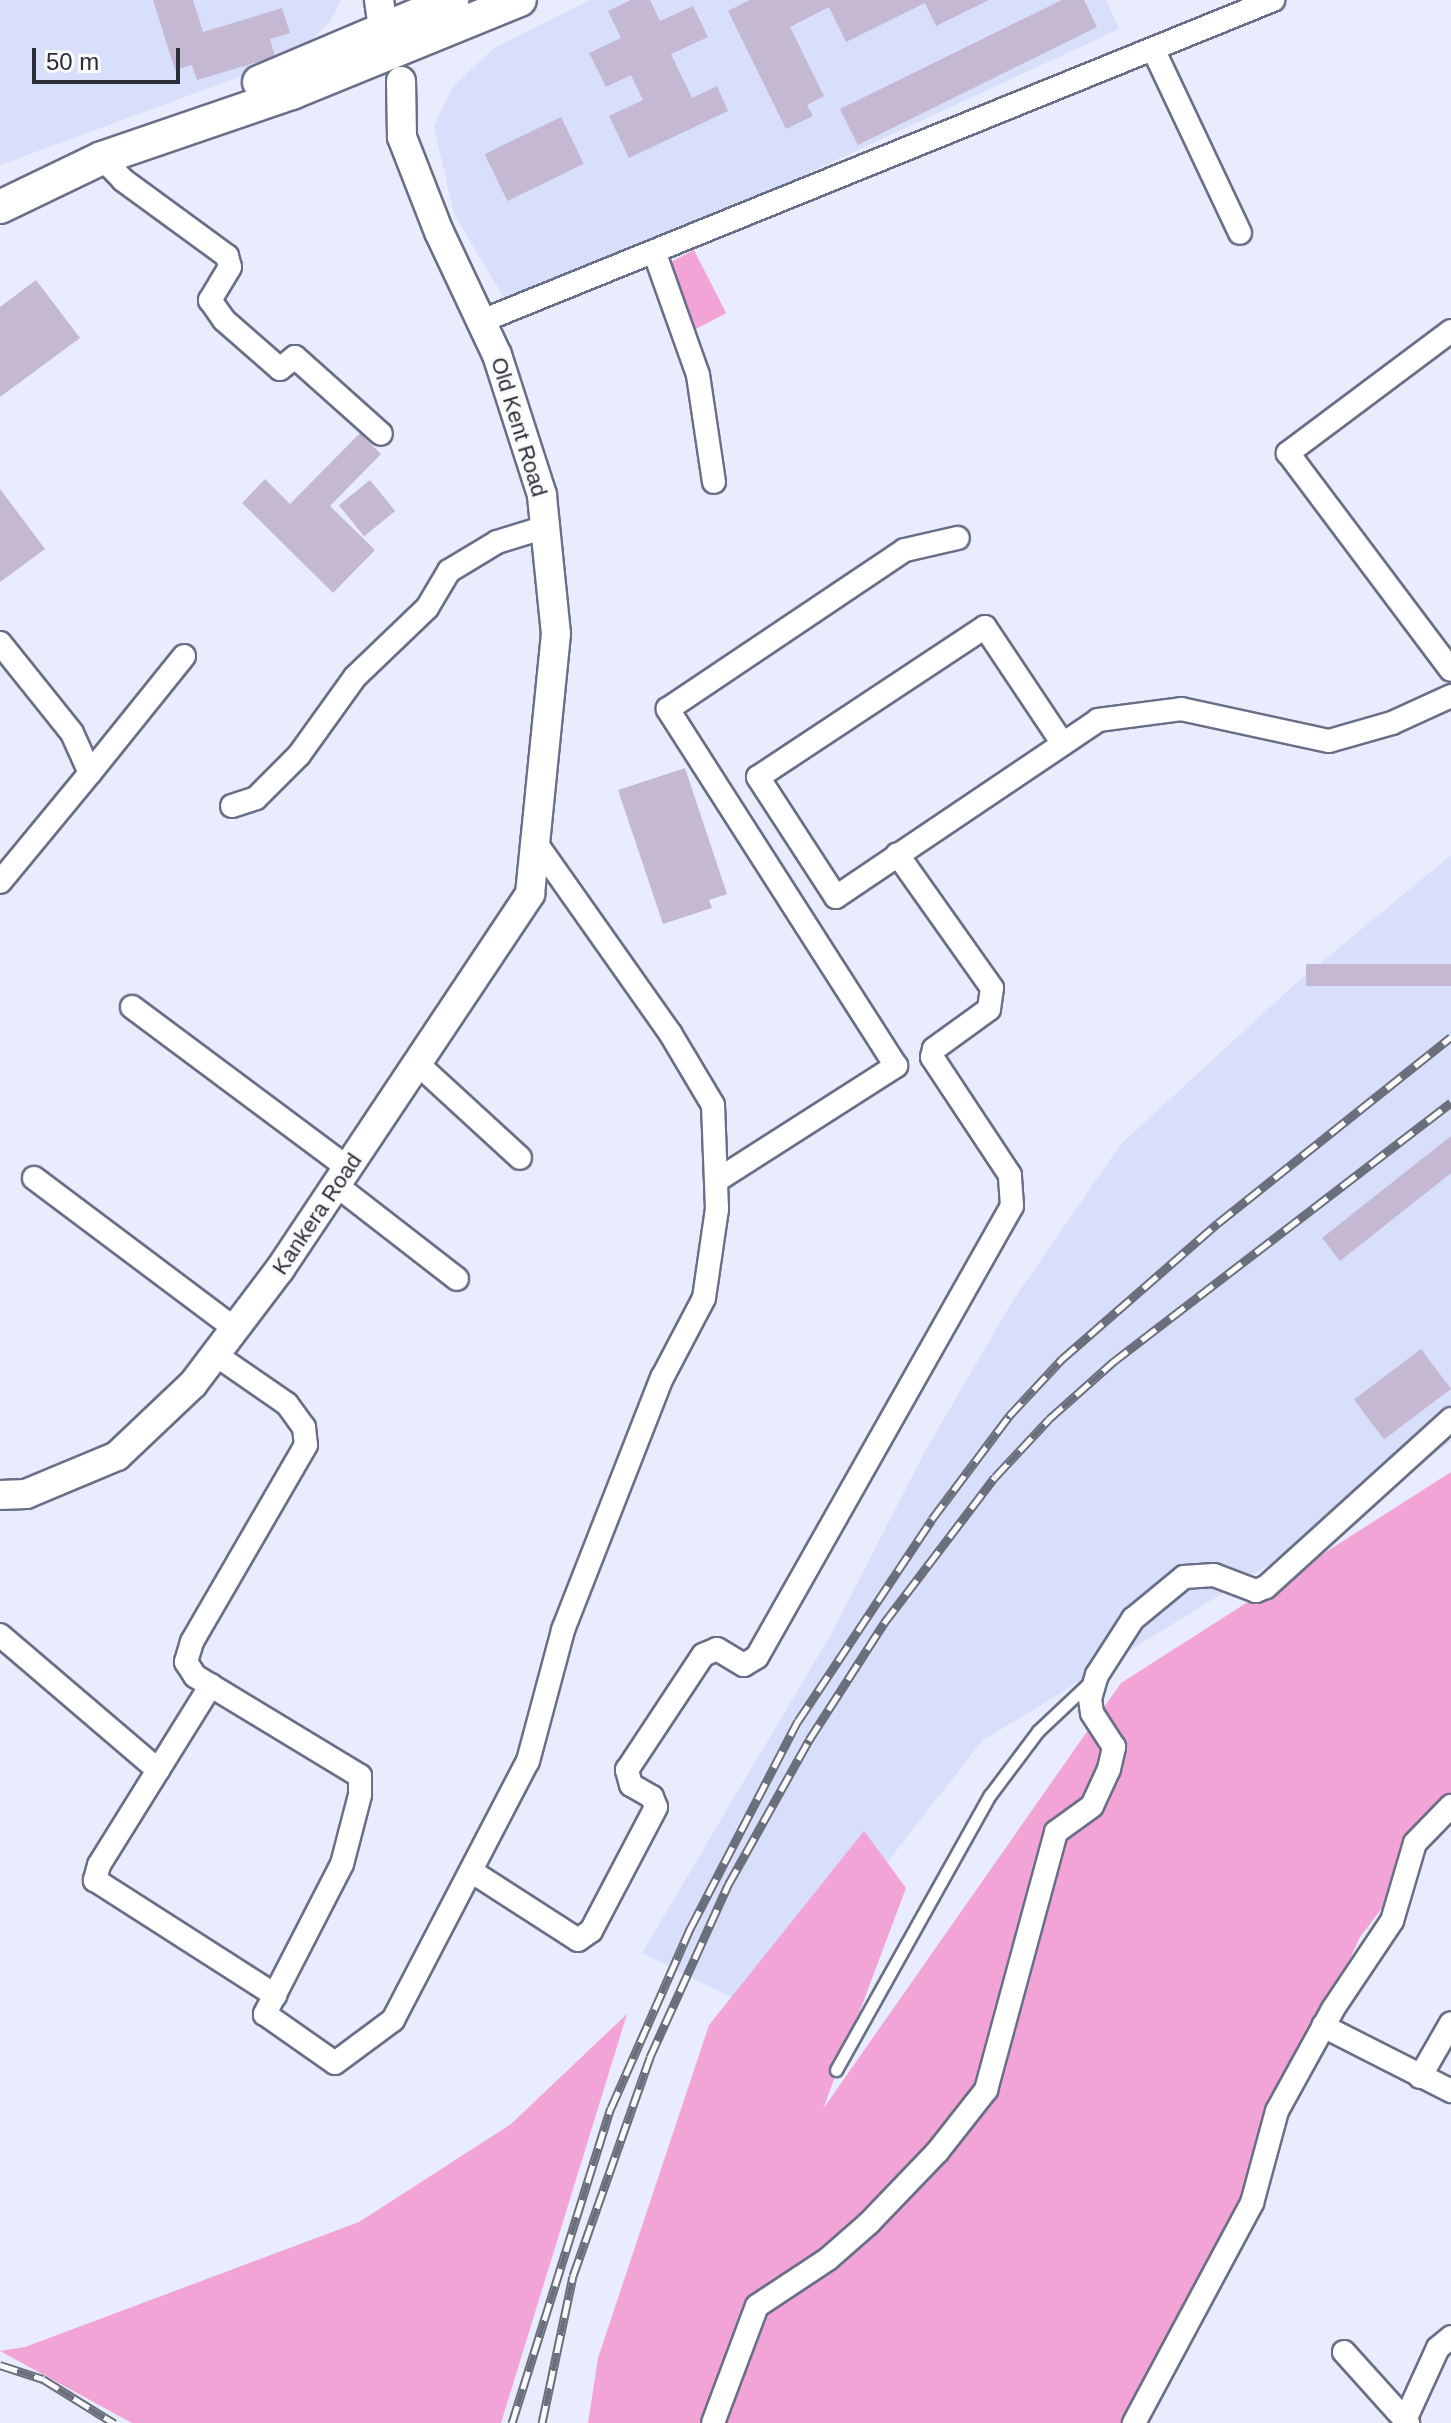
<!DOCTYPE html>
<html>
<head>
<meta charset="utf-8">
<style>
  body { margin:0 }
  #map { position:relative; width:1451px; height:2423px; overflow:hidden; background:#e8ecfd; font-family:Arial,sans-serif }
  div>[style] { position:absolute }
  [style*='--x'] { left:calc(var(--x)*1px); top:calc(var(--y)*1px); width:calc(var(--w)*1px); rotate:calc(var(--a)*1deg) }
  .built>* { inset:0; background:#d8dffb }
  .green>* { inset:0; background:#f3a4d7; transform-origin:0 0 }
  .building>* { inset:0; background:#c5b8d2; transform-origin:0 0 }
  .roads { filter:drop-shadow(2px 0 #696f87) drop-shadow(-2px 0 #696f87) drop-shadow(0 2px #696f87) drop-shadow(0 -2px #696f87) }
  .service>* { height:11px; margin:-5.5px; padding:0 5.5px; transform-origin:5.5px; border-radius:5.5px; background:#fff }
  .minor>* { height:22px; margin:-11px; padding:0 11px; transform-origin:11px; border-radius:11px; background:#fff }
  .tertiary>* { height:28px; margin:-14px; padding:0 14px; transform-origin:14px; border-radius:14px; background:#fff }
  .secondary>* { height:32px; margin:-16px; padding:0 16px; transform-origin:16px; border-radius:16px; background:#fff }
  .rail>* { height:9px; margin-top:-4.5px; transform-origin:0; background:repeating-linear-gradient(90deg,#fafafa 0 18px,#6b6e7b 0 36px); box-sizing:border-box; border-block:2px solid #6b6e7b }
  span { translate:-50% -50%; white-space:nowrap; text-align:center; line-height:1.15; -webkit-text-stroke:6px #fafafa; paint-order:stroke }
  .street-label { font-size:22px; color:#2b2e38 }
  .scale { position:absolute; left:32px; top:48px; width:148px; height:36px; box-sizing:border-box; border:4px solid #2b2e38; border-top:0; padding-left:10px; font-size:24px; line-height:28px; white-space:nowrap; color:#2b2e38; -webkit-text-stroke:6px #fafafa; paint-order:stroke }
</style>
</head>
<body>
<div id="map">
  <div class="built">
    <i style="clip-path:polygon(0 0,341px 0,329px 23px,291px 58px,0 165px)"></i>
    <i style="clip-path:polygon(590px 0,1106px 0,1119px 29px,787px 183px,506px 301px,454px 214px,434px 126px,453px 87px,494px 48px)"></i>
    <i style="clip-path:polygon(1451px 855px,1451px 1441px,1365px 1506px,982px 1741px,767px 2015px,642px 1953px,834px 1629px,924px 1453px,1012px 1302px,1121px 1144px,1294px 985px)"></i>
  </div>
  <div class="green">
    <i style="left:694px;top:250px;width:71px;height:35px;rotate:63deg"></i>
    <i style="clip-path:polygon(1451px 1472px,1451px 1817px,1360px 1937px,1135px 2423px,588px 2423px,598px 2358px,709px 2025px,864px 1831px,906px 1888px,823px 2109px,1121px 1683px)"></i>
    <i style="clip-path:polygon(627px 2014px,501px 2423px,132px 2423px,0 2351px,25px 2347px,359px 2222px,511px 2124px)"></i>
  </div>
  <div class="building">
    <i style="clip-path:polygon(153px 0,193px 0,203px 32px,282px 8px,290px 33px,270px 39px,275px 57px,197px 80px,192px 65px,175px 70px)"></i>
    <i style="clip-path:polygon(631px 0,650px 0,660px 21px,693px 6px,708px 37px,671px 54px,692px 98px,717px 86px,728px 111px,629px 158px,609px 116px,643px 100px,631px 75px,606px 87px,589px 53px,621px 38px,608px 11px)"></i>
    <i style="clip-path:polygon(750px 0,989px 0,936px 26px,925px 3px,846px 42px,829px 7px,790px 27px,824px 96px,807px 105px,813px 116px,786px 129px,728px 11px)"></i>
    <i style="clip-path:polygon(1062px 0,1084px 0,1097px 27px,858px 145px,840px 109px)"></i>
    <i style="left:561px;top:117px;width:52px;height:85px;rotate:64deg"></i>
    <i style="clip-path:polygon(36px 280px,80px 338px,0 397px,0 307px)"></i>
    <i style="clip-path:polygon(360px 433px,381px 454px,330px 506px,375px 550px,333px 593px,242px 503px,265px 479px,290px 504px)"></i>
    <i style="left:370px;top:480px;width:40px;height:40px;rotate:51deg"></i>
    <i style="clip-path:polygon(0 489px,45px 549px,0 582px)"></i>
    <i style="clip-path:polygon(685px 768px,727px 894px,709px 900px,712px 908px,663px 924px,618px 790px)"></i>
    <i style="left:1451px;top:964px;width:22px;height:145px;rotate:90deg"></i>
    <i style="clip-path:polygon(1451px 1136px,1451px 1173px,1340px 1261px,1322px 1238px)"></i>
    <i style="left:1421px;top:1349px;width:50px;height:84px;rotate:53deg"></i>
  </div>
  <div class="roads">
    <div class="service">
      <i style="--x:836;--y:2070;--w:315;--a:-60.8"></i>
      <i style="--x:990;--y:1795;--w:80;--a:-53.1"></i>
      <i style="--x:1038;--y:1731;--w:73;--a:-43.3"></i>
    </div>
    <div class="minor">
      <i style="--x:1154;--y:51;--w:201;--a:64.7"></i>
      <i style="--x:102;--y:158;--w:30;--a:46"></i>
      <i style="--x:123;--y:180;--w:129;--a:36.2"></i>
      <i style="--x:227;--y:256;--w:11;--a:75"></i>
      <i style="--x:230;--y:267;--w:39;--a:121"></i>
      <i style="--x:210;--y:300;--w:24;--a:55"></i>
      <i style="--x:224;--y:320;--w:74;--a:41.2"></i>
      <i style="--x:280;--y:369;--w:19;--a:-39"></i>
      <i style="--x:295;--y:357;--w:115;--a:41.8"></i>
      <i style="--x:655;--y:254;--w:128;--a:70.4"></i>
      <i style="--x:698;--y:375;--w:108;--a:81.5"></i>
      <i style="--x:482;--y:321;--w:854;--a:-22.09"></i>
      <i style="--x:1451;--y:331;--w:204;--a:143.2"></i>
      <i style="--x:1288;--y:453;--w:271;--a:53.1"></i>
      <i style="--x:0;--y:643;--w:115;--a:51.3"></i>
      <i style="--x:72;--y:733;--w:44;--a:65.8"></i>
      <i style="--x:90;--y:773;--w:141;--a:129.5"></i>
      <i style="--x:1061;--y:741;--w:137;--a:-123.7"></i>
      <i style="--x:985;--y:627;--w:272;--a:146.5"></i>
      <i style="--x:758;--y:777;--w:143;--a:57"></i>
      <i style="--x:836;--y:897;--w:316;--a:-34"></i>
      <i style="--x:1098;--y:720;--w:84;--a:-7.5"></i>
      <i style="--x:1181;--y:709;--w:151;--a:12.2"></i>
      <i style="--x:1329;--y:741;--w:66;--a:-15.9"></i>
      <i style="--x:1392;--y:723;--w:65;--a:-24.6"></i>
      <i style="--x:90;--y:773;--w:150;--a:-51.2"></i>
      <i style="--x:232;--y:806;--w:25;--a:-18"></i>
      <i style="--x:256;--y:798;--w:61;--a:-45"></i>
      <i style="--x:299;--y:755;--w:96;--a:-54.3"></i>
      <i style="--x:355;--y:677;--w:100;--a:-43.8"></i>
      <i style="--x:427;--y:608;--w:43;--a:-59.3"></i>
      <i style="--x:449;--y:571;--w:56;--a:-31.1"></i>
      <i style="--x:497;--y:542;--w:51;--a:-17"></i>
      <i style="--x:132;--y:1007;--w:269;--a:36.7"></i>
      <i style="--x:419;--y:1065;--w:137;--a:42.6"></i>
      <i style="--x:34;--y:1178;--w:251;--a:36.9"></i>
      <i style="--x:716;--y:1181;--w:214;--a:-32.6"></i>
      <i style="--x:896;--y:1066;--w:424;--a:-122.6"></i>
      <i style="--x:668;--y:709;--w:285;--a:-33.9"></i>
      <i style="--x:905;--y:550;--w:54;--a:-12.8"></i>
      <i style="--x:336;--y:1185;--w:153;--a:37.8"></i>
      <i style="--x:216;--y:1355;--w:86;--a:34.6"></i>
      <i style="--x:287;--y:1404;--w:29;--a:54"></i>
      <i style="--x:304;--y:1427;--w:18;--a:84"></i>
      <i style="--x:306;--y:1445;--w:228;--a:120.1"></i>
      <i style="--x:192;--y:1642;--w:21;--a:107"></i>
      <i style="--x:186;--y:1662;--w:17;--a:57"></i>
      <i style="--x:195;--y:1676;--w:193;--a:31.2"></i>
      <i style="--x:360;--y:1776;--w:19;--a:90"></i>
      <i style="--x:360;--y:1795;--w:71;--a:104.6"></i>
      <i style="--x:342;--y:1864;--w:169;--a:117.2"></i>
      <i style="--x:265;--y:2014;--w:85;--a:35"></i>
      <i style="--x:335;--y:2063;--w:72;--a:-36.6"></i>
      <i style="--x:393;--y:2020;--w:292;--a:-62.5"></i>
      <i style="--x:528;--y:1761;--w:136;--a:-75"></i>
      <i style="--x:563;--y:1630;--w:271;--a:-68.6"></i>
      <i style="--x:662;--y:1378;--w:90;--a:-62.3"></i>
      <i style="--x:704;--y:1298;--w:90;--a:-81.7"></i>
      <i style="--x:717;--y:1209;--w:104;--a:-92.2"></i>
      <i style="--x:713;--y:1105;--w:84;--a:-120.8"></i>
      <i style="--x:670;--y:1033;--w:237;--a:-125.2"></i>
      <i style="--x:0;--y:1635;--w:208;--a:40.5"></i>
      <i style="--x:211;--y:1685;--w:212;--a:121.9"></i>
      <i style="--x:99;--y:1865;--w:16;--a:105"></i>
      <i style="--x:95;--y:1880;--w:214;--a:32.6"></i>
      <i style="--x:471;--y:1871;--w:127;--a:32.8"></i>
      <i style="--x:578;--y:1940;--w:16;--a:-35"></i>
      <i style="--x:591;--y:1931;--w:140;--a:-62.3"></i>
      <i style="--x:656;--y:1807;--w:11;--a:-112"></i>
      <i style="--x:652;--y:1797;--w:24;--a:-150"></i>
      <i style="--x:631;--y:1785;--w:16;--a:-105"></i>
      <i style="--x:627;--y:1770;--w:138;--a:-56.5"></i>
      <i style="--x:703;--y:1655;--w:15;--a:-23"></i>
      <i style="--x:717;--y:1649;--w:31;--a:31"></i>
      <i style="--x:744;--y:1665;--w:15;--a:-32"></i>
      <i style="--x:757;--y:1657;--w:518;--a:-60.52"></i>
      <i style="--x:1012;--y:1206;--w:31;--a:-94"></i>
      <i style="--x:1010;--y:1175;--w:141;--a:-123.5"></i>
      <i style="--x:932;--y:1057;--w:8;--a:-76"></i>
      <i style="--x:934;--y:1049;--w:68;--a:-36"></i>
      <i style="--x:989;--y:1009;--w:21;--a:-82"></i>
      <i style="--x:992;--y:988;--w:164;--a:-125.3"></i>
      <i style="--x:1323;--y:2026;--w:144;--a:26.9"></i>
      <i style="--x:1420;--y:2077;--w:62;--a:-60.1"></i>
      <i style="--x:1344;--y:2352;--w:96;--a:48"></i>
      <i style="--x:1405;--y:2420;--w:79;--a:-65.4"></i>
      <i style="--x:1438;--y:2348;--w:17;--a:-40"></i>
      <i style="--x:713;--y:2423;--w:125;--a:-69.4"></i>
      <i style="--x:757;--y:2306;--w:85;--a:-33.5"></i>
      <i style="--x:828;--y:2259;--w:55;--a:-41.3"></i>
      <i style="--x:869;--y:2223;--w:100;--a:-46.2"></i>
      <i style="--x:938;--y:2151;--w:78;--a:-51.8"></i>
      <i style="--x:986;--y:2090;--w:267;--a:-74.8"></i>
      <i style="--x:1056;--y:1832;--w:44;--a:-35.8"></i>
      <i style="--x:1092;--y:1806;--w:41;--a:-65.3"></i>
      <i style="--x:1109;--y:1769;--w:23;--a:-77"></i>
      <i style="--x:1114;--y:1747;--w:40;--a:-122.9"></i>
      <i style="--x:1092;--y:1713;--w:14;--a:-98"></i>
      <i style="--x:1090;--y:1699;--w:25;--a:-74"></i>
      <i style="--x:1097;--y:1675;--w:67;--a:-57.3"></i>
      <i style="--x:1133;--y:1619;--w:66;--a:-39.5"></i>
      <i style="--x:1184;--y:1577;--w:30;--a:-4"></i>
      <i style="--x:1214;--y:1575;--w:45;--a:20.9"></i>
      <i style="--x:1256;--y:1591;--w:11;--a:-22"></i>
      <i style="--x:1266;--y:1587;--w:250;--a:-42.2"></i>
      <i style="--x:1134;--y:2423;--w:250;--a:-61.8"></i>
      <i style="--x:1252;--y:2203;--w:95;--a:-74.8"></i>
      <i style="--x:1277;--y:2111;--w:116;--a:-61.2"></i>
      <i style="--x:1333;--y:2009;--w:106;--a:-56.2"></i>
      <i style="--x:1392;--y:1921;--w:81;--a:-73.6"></i>
      <i style="--x:1415;--y:1843;--w:52;--a:-45.8"></i>
    </div>
    <div class="tertiary">
      <i style="--x:379;--y:0;--w:49;--a:81.9"></i>
      <i style="--x:0;--y:1495;--w:26;--a:-2"></i>
      <i style="--x:26;--y:1494;--w:99;--a:-22.7"></i>
      <i style="--x:117;--y:1456;--w:105;--a:-43.5"></i>
      <i style="--x:193;--y:1384;--w:144;--a:-52.9"></i>
      <i style="--x:280;--y:1269;--w:451;--a:-56.3"></i>
      <i style="--x:530;--y:894;--w:261;--a:-84.3"></i>
      <i style="--x:556;--y:634;--w:140;--a:-95.8"></i>
      <i style="--x:542;--y:495;--w:147;--a:-107.8"></i>
      <i style="--x:497;--y:355;--w:136;--a:-115.2"></i>
      <i style="--x:439;--y:232;--w:102;--a:-111.3"></i>
      <i style="--x:402;--y:137;--w:56;--a:-91"></i>
    </div>
    <div class="secondary">
      <i style="--x:259;--y:82;--w:210;--a:-23"></i>
      <i style="--x:0;--y:207;--w:113;--a:-25.7"></i>
      <i style="--x:102;--y:158;--w:201;--a:-18.9"></i>
      <i style="--x:292;--y:93;--w:246;--a:-22.2"></i>
    </div>
  </div>
  <div class="rail">
    <i style="--x:0;--y:2365;--w:45;--a:18"></i>
    <i style="--x:43;--y:2379;--w:84;--a:31.8"></i>
    <i style="--x:512;--y:2423;--w:330;--a:-72.6"></i>
    <i style="--x:611;--y:2108;--w:198;--a:-66.2"></i>
    <i style="--x:691;--y:1927;--w:232;--a:-62.6"></i>
    <i style="--x:798;--y:1721;--w:242;--a:-56.4"></i>
    <i style="--x:932;--y:1519;--w:129;--a:-53.2"></i>
    <i style="--x:1009;--y:1416;--w:78;--a:-47.1"></i>
    <i style="--x:1062;--y:1359;--w:207;--a:-41.1"></i>
    <i style="--x:1218;--y:1223;--w:298;--a:-38.6"></i>
    <i style="--x:542;--y:2423;--w:150;--a:-78.1"></i>
    <i style="--x:573;--y:2276;--w:232;--a:-70.6"></i>
    <i style="--x:650;--y:2057;--w:189;--a:-65.6"></i>
    <i style="--x:728;--y:1885;--w:166;--a:-60.8"></i>
    <i style="--x:809;--y:1740;--w:139;--a:-57.3"></i>
    <i style="--x:884;--y:1623;--w:183;--a:-52.8"></i>
    <i style="--x:995;--y:1477;--w:79;--a:-47"></i>
    <i style="--x:1049;--y:1419;--w:86;--a:-41.7"></i>
    <i style="--x:1113;--y:1362;--w:426;--a:-37.5"></i>
  </div>
  <div class="street-label">
    <span style="left:519px;top:427px;rotate:73deg">Old Kent Road</span>
    <span style="left:317px;top:1214px;rotate:-56deg">Kankera Road</span>
  </div>
  <div class="scale">50 m</div>
</div>
</body>
</html>
